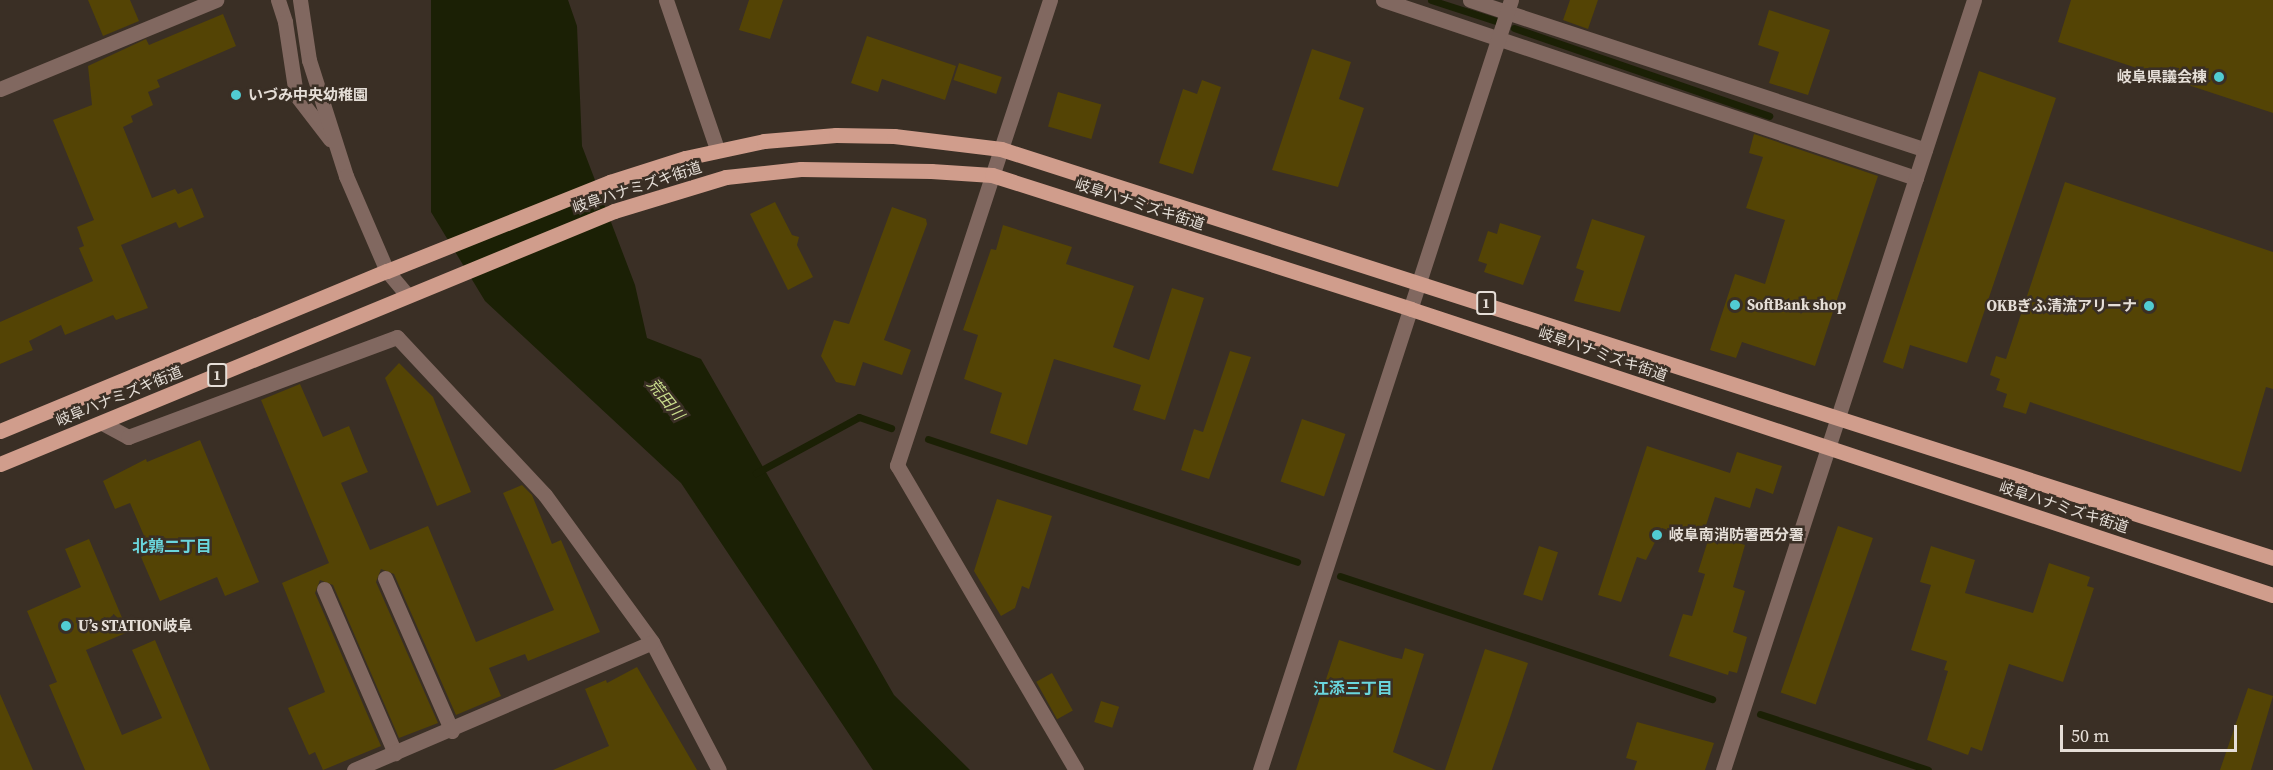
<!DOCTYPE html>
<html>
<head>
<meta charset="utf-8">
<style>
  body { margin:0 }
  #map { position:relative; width:2273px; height:770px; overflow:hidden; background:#3a2f25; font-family:"Source Serif 4","Noto Sans JP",serif }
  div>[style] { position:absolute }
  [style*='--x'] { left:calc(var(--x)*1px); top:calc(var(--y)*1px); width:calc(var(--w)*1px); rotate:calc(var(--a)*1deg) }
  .water>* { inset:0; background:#1b2005 }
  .stream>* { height:7px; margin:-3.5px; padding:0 3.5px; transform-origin:3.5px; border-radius:3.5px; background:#1b2005 }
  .building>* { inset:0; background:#544405; transform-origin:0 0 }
  .minor>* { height:15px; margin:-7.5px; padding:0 7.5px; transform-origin:7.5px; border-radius:7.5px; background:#816860 }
  .major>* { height:15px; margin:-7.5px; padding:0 7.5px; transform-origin:7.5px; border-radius:7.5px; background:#d09d8c }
  .dots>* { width:16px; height:16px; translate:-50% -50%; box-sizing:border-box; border:3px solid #3a2f25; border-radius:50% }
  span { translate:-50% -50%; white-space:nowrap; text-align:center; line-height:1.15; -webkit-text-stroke:5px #3a2f25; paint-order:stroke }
  .shield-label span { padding:2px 4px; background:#3a2f25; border:2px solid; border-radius:4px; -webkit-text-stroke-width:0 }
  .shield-label { font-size:14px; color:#e5ded7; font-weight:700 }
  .poi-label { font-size:15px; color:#e5ded7; font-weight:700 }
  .right { translate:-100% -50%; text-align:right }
  .left { translate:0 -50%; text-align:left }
  .street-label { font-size:15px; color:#e5ded7 }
  .water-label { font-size:16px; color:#c9dd8c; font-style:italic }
  .neighbourhood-label { font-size:16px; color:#6ad6dd; font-weight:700 }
  .scale { position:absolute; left:2060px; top:725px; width:177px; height:27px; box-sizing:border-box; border:3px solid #e5ded7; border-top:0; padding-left:8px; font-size:18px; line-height:21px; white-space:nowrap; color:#e5ded7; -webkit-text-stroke:4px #3a2f25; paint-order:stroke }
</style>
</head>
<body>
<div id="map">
  <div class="water">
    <i style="clip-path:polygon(431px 0,568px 0,577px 26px,582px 146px,635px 285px,647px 338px,701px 359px,894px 695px,970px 770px,873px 770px,681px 483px,485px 301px,431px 212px)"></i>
  </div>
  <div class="stream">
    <i style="--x:1431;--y:0;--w:68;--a:17.9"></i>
    <i style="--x:1514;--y:28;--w:270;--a:19"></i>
    <i style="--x:928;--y:439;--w:389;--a:18.4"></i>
    <i style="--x:756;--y:473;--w:117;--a:-28.5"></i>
    <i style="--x:859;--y:417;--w:34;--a:19"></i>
    <i style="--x:1340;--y:576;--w:392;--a:18.3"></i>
    <i style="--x:1760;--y:714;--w:177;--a:18.4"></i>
  </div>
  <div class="building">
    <i style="clip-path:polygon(88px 0,130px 0,139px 21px,103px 36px)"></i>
    <i style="clip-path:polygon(749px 0,783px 0,770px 39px,739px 30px)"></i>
    <i style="clip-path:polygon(1570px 0,1598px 0,1588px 29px,1563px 20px)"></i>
    <i style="clip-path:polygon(2071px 0,2273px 0,2273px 113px,2058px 42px)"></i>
    <i style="clip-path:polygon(1769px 10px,1830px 30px,1808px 95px,1769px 83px,1779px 52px,1758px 45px)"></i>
    <i style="clip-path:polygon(223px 14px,236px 46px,157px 80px,160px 87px,148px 92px,153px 105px,131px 116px,133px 122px,123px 127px,152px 198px,175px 189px,178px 194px,192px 188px,204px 217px,179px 228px,176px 222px,121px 245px,148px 308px,116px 320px,113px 315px,65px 335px,61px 325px,29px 341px,33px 350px,0 364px,0 322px,93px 281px,79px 248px,84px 246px,77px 227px,94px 220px,53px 120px,92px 105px,88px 66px,146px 39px,149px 45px)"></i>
    <i style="clip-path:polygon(867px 36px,956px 66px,945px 100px,882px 79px,878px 92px,851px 83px)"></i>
    <i style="clip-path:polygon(1312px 49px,1351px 62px,1339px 99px,1364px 108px,1338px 187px,1272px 170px)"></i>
    <i style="left:959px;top:63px;width:45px;height:18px;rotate:18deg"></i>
    <i style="clip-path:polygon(1979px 71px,2056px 98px,1967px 363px,1910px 345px,1903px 369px,1883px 362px)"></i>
    <i style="clip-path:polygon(1202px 80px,1221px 87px,1193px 174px,1159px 163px,1183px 89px,1197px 94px)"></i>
    <i style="left:1058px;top:92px;width:45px;height:36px;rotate:16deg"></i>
    <i style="clip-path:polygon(1754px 134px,1878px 176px,1815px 366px,1742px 342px,1736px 358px,1710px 350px,1735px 274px,1765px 284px,1785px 220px,1746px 208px,1763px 157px,1749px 153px)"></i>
    <i style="clip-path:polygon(2065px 182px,2273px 252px,2273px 389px,2266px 387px,2241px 472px,2030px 402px,2026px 414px,2003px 407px,2007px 394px,1996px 390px,2000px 379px,1990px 375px,1996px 356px,2006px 359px)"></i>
    <i style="clip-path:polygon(775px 202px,792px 235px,799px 237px,797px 245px,813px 277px,788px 290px,750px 214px)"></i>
    <i style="clip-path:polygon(892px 207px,926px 219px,927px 224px,884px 340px,911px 350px,902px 375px,863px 362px,855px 386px,836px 382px,821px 356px,834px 320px,849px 324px)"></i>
    <i style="clip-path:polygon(1592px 219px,1645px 236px,1620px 312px,1574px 301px,1584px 271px,1576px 268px)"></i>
    <i style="clip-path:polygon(1500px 223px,1541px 236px,1523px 285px,1484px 272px,1487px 264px,1478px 261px,1488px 231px,1497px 234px)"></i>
    <i style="clip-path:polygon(1003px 225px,1072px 247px,1066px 264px,1134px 286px,1113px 347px,1149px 360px,1172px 288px,1204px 298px,1165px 420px,1133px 410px,1141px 385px,1054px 359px,1027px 445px,990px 433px,1002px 393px,964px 379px,978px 335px,963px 330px,991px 249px,996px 250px)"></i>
    <i style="clip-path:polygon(1230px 351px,1251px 357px,1209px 479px,1181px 470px,1194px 429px,1203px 432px)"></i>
    <i style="clip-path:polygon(399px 363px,433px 397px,471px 492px,437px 506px,385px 378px)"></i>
    <i style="clip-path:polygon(300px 384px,323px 437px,349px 426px,364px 463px,368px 472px,341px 483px,370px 550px,428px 526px,476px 642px,554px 610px,503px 493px,522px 485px,532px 495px,552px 544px,561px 540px,600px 632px,528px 661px,525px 654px,489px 668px,501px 696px,456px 715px,394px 574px,381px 569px,376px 582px,438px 723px,399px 738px,333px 585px,320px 580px,315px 593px,381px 746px,323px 770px,315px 752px,309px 755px,288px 708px,325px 692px,282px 583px,329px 563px,261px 400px)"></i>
    <i style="left:1302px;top:419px;width:46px;height:66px;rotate:19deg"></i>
    <i style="clip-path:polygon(200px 440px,259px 582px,225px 596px,217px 577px,160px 601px,141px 557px,148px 554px,145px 547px,148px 545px,130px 503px,115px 509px,103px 481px,146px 459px,147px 462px)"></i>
    <i style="clip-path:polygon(1647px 446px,1730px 473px,1737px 452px,1782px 466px,1773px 494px,1756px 488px,1750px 508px,1715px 497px,1701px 541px,1662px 528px,1646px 560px,1637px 557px,1621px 602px,1598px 595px)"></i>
    <i style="clip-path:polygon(997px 499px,1052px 516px,1029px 589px,1022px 586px,1015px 608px,1001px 616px,974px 571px)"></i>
    <i style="left:1838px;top:526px;width:37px;height:176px;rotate:19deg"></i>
    <i style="clip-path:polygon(1710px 534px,1745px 545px,1733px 587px,1745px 591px,1733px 632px,1747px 637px,1737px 673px,1729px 671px,1728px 675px,1669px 656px,1683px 614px,1692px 616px,1705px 574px,1698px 572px)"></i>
    <i style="clip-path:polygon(89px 539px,128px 632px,86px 650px,122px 735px,162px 718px,132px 650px,155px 640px,210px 770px,85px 770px,49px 685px,57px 682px,27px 611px,81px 587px,65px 549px)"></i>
    <i style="left:1539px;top:546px;width:20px;height:51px;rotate:18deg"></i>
    <i style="clip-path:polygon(1931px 546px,1975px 560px,1965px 593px,2033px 613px,2049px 563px,2090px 577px,2087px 586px,2094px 588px,2063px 682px,2009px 664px,1982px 751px,1971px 747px,1968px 755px,1927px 740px,1948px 671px,1944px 670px,1947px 661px,1911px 650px,1931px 585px,1920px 582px)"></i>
    <i style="clip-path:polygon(1339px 640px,1393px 657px,1402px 659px,1405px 648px,1424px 654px,1393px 752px,1436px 770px,1296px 770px)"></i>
    <i style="clip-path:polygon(1485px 649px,1528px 663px,1509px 721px,1492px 770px,1445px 770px)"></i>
    <i style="clip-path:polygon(637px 667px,697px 770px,553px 770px,609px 746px,585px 689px,606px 680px,607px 683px)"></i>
    <i style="left:1052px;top:673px;width:43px;height:18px;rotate:61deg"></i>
    <i style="clip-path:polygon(2248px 688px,2273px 696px,2251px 770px,2220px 770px)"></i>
    <i style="clip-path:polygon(0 694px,33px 770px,0 770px)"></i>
    <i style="left:1101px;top:701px;width:19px;height:22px;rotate:18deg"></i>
    <i style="clip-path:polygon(1637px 722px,1714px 743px,1705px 770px,1634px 770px,1637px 761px,1626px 758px)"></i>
  </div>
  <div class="minor">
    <i style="--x:278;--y:0;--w:23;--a:72"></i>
    <i style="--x:285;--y:22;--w:74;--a:81.4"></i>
    <i style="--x:296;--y:95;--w:56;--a:52.3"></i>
    <i style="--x:300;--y:0;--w:61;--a:81.5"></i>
    <i style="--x:309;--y:60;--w:122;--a:72.3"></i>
    <i style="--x:346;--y:176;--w:103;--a:66.7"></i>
    <i style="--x:387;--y:271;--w:31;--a:50"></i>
    <i style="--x:666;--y:0;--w:157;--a:71.1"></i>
    <i style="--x:1050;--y:0;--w:490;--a:108.2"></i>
    <i style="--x:897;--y:465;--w:354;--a:59.6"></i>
    <i style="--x:1383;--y:0;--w:562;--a:18.47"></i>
    <i style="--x:1470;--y:0;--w:479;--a:18.2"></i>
    <i style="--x:0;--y:89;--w:234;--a:-22.4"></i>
    <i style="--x:102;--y:423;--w:30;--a:28"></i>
    <i style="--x:128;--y:437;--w:287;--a:-20.4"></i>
    <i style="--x:397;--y:337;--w:216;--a:46.9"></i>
    <i style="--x:545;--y:495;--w:182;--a:53.9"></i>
    <i style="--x:652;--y:642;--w:144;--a:62.4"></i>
    <i style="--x:385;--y:578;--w:167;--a:66.4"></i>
    <i style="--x:324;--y:589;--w:179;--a:66.6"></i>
    <i style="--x:354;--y:770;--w:324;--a:-23.2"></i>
    <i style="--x:1260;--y:770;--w:810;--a:-71.95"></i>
    <i style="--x:1723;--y:770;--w:810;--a:-71.95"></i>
  </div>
  <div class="major">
    <i style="--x:0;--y:431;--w:419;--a:-22.5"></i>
    <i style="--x:387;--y:271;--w:240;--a:-21.8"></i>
    <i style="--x:610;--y:182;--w:79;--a:-17.7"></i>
    <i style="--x:685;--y:158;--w:81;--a:-12.1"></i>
    <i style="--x:764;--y:141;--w:72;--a:-4.8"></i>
    <i style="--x:836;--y:135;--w:58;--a:1"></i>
    <i style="--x:894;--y:136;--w:108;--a:6.9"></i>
    <i style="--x:1001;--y:149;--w:1336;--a:17.82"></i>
    <i style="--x:0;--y:464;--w:664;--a:-22.39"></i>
    <i style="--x:614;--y:211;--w:117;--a:-16.9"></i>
    <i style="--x:726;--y:177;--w:75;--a:-6.1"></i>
    <i style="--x:801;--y:169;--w:130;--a:0.9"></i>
    <i style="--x:931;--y:171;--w:61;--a:3.8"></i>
    <i style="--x:992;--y:175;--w:440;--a:17.7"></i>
    <i style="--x:1411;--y:309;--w:908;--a:18.36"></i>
  </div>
  <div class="dots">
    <i style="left:2219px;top:77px;background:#51ccd3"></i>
    <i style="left:236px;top:95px;background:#51ccd3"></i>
    <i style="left:1735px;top:305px;background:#51ccd3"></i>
    <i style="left:2149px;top:306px;background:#51ccd3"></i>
    <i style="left:1657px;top:535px;background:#51ccd3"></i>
    <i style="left:66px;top:626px;background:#51ccd3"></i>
  </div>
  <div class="shield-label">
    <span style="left:1486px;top:303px">1</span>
    <span style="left:217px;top:375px">1</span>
  </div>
  <div class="poi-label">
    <span class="right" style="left:2207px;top:77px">岐阜県議会棟</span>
    <span class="left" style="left:248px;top:95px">いづみ中央幼稚園</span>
    <span class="left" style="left:1747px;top:305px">SoftBank shop</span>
    <span class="right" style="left:2137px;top:306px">OKBぎふ清流アリーナ</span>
    <span class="left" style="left:1669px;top:535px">岐阜南消防署西分署</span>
    <span class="left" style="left:78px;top:626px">U’s STATION岐阜</span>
  </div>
  <div class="street-label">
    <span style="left:637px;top:187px;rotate:-18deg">岐阜ハナミズキ街道</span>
    <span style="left:1140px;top:204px;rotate:18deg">岐阜ハナミズキ街道</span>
    <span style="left:1603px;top:354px;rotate:19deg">岐阜ハナミズキ街道</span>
    <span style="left:119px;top:396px;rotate:-22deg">岐阜ハナミズキ街道</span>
    <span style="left:2064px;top:507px;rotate:18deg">岐阜ハナミズキ街道</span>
  </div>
  <div class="water-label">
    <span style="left:666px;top:399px;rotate:51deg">荒田川</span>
  </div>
  <div class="neighbourhood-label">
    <span style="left:172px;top:546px">北鶉二丁目</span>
    <span style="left:1353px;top:688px">江添三丁目</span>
  </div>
  <div class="scale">50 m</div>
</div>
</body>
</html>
